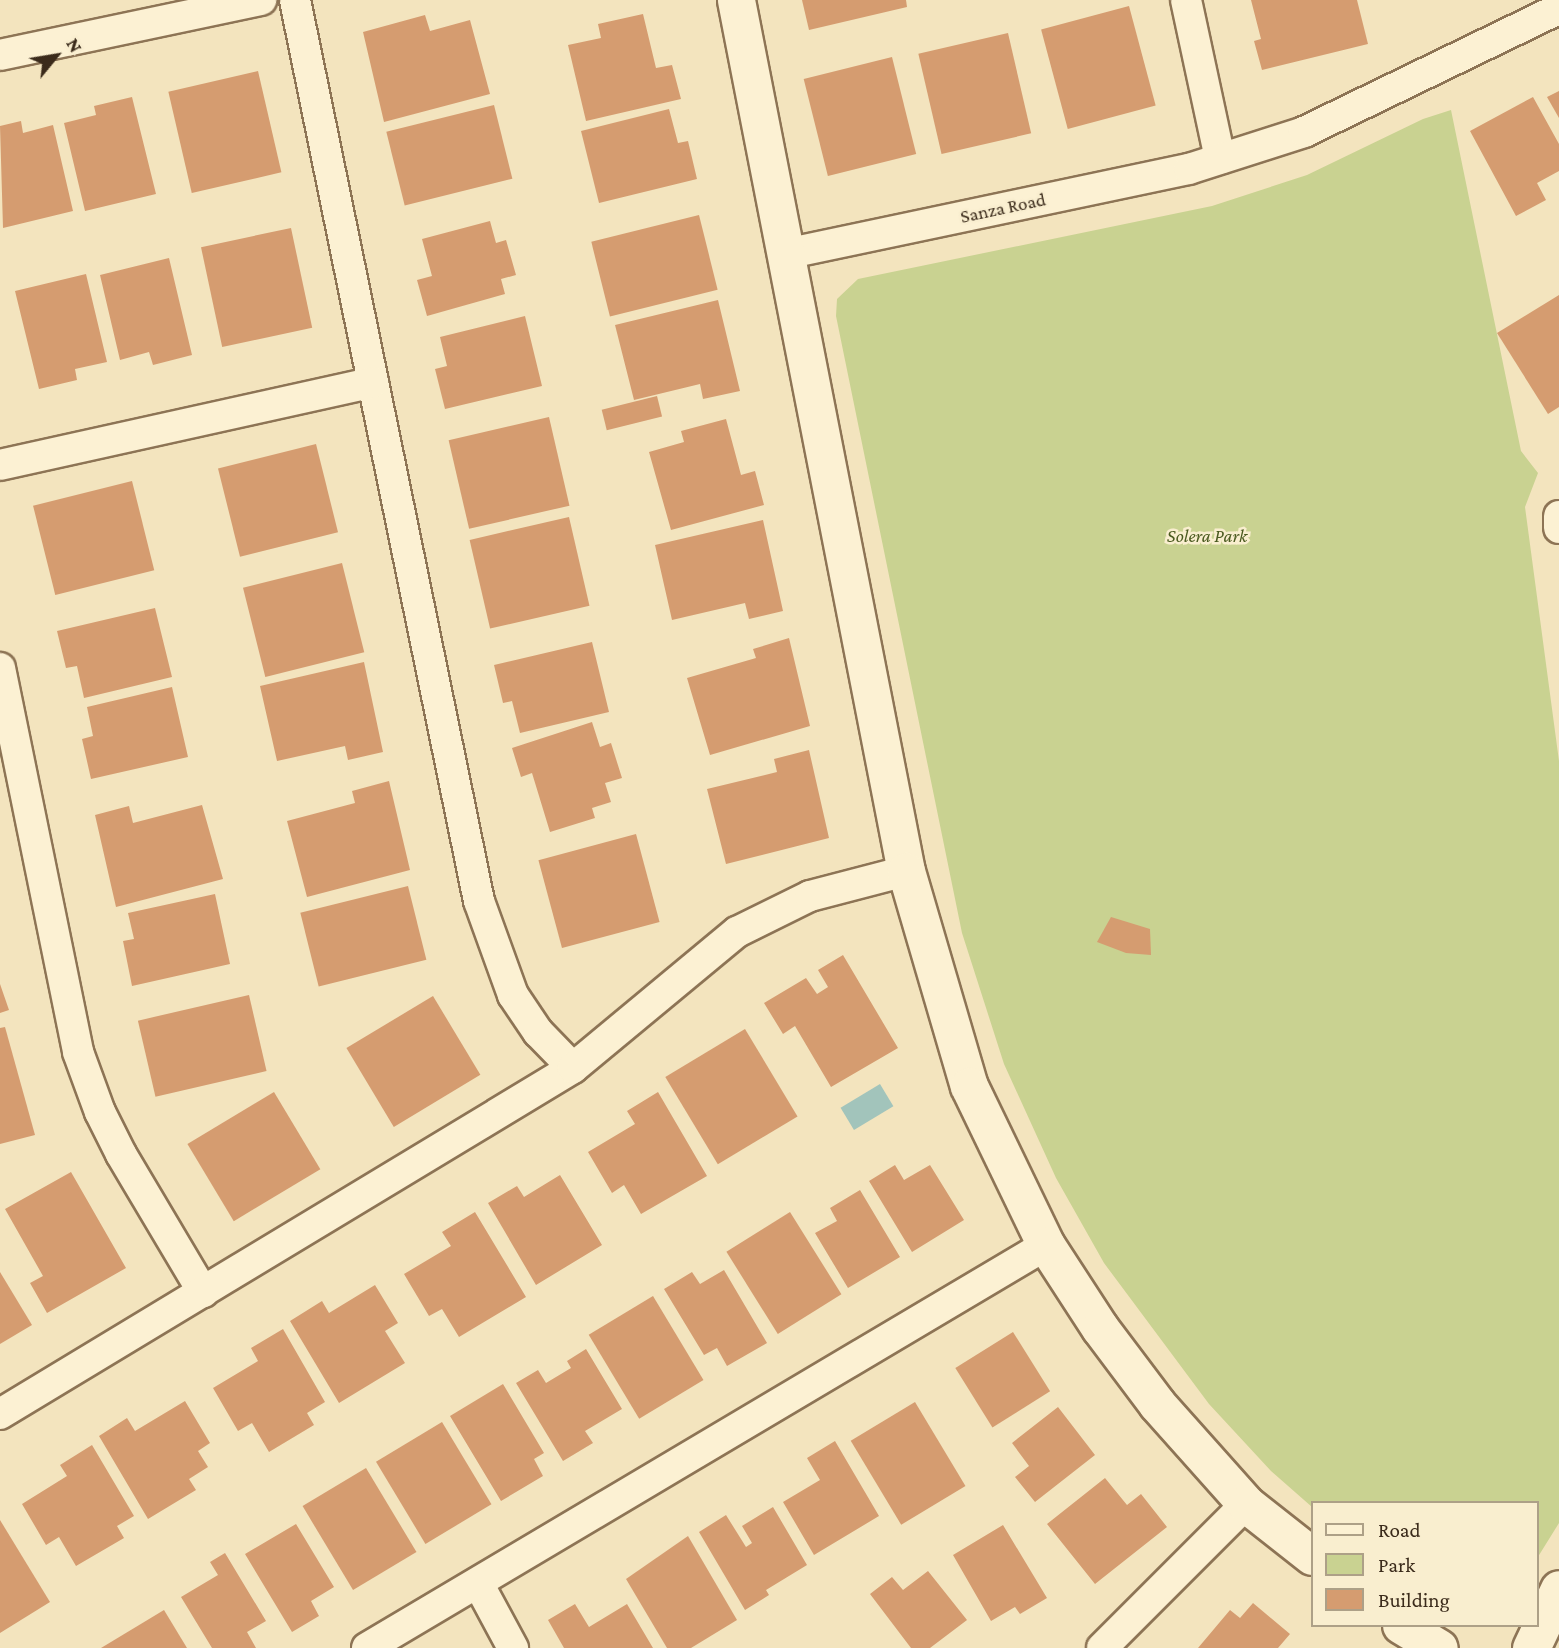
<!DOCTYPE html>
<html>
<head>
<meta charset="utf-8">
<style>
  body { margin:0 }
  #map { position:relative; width:1559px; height:1648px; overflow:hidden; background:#f3e4be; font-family:"Crimson Pro",serif }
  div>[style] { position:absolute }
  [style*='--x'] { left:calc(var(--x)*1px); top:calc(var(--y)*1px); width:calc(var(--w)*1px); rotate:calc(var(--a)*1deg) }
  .green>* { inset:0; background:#c9d291 }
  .water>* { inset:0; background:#a2c4bb; transform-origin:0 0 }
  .building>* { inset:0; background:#d59c70; transform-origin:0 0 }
  .roads { filter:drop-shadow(2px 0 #8d7455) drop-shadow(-2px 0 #8d7455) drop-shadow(0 2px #8d7455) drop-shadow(0 -2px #8d7455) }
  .minor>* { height:30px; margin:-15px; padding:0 15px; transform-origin:15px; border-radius:15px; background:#fcf1d3 }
  .tertiary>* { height:37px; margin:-18.5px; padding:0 18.5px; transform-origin:18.5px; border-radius:18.5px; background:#fcf1d3 }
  span { translate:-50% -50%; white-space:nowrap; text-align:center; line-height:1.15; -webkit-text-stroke:5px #f9eecf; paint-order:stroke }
  .street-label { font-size:19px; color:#3b2b1b }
  .park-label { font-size:19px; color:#4a5a1f; font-style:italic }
  .legend { position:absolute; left:1311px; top:1501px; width:228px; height:126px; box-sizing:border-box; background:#f9eecf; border:2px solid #ada087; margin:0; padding:9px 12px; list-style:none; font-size:21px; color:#3b2b1b }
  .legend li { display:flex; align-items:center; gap:14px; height:35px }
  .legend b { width:35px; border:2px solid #ada087 }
  .north { position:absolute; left:21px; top:21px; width:70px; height:70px; -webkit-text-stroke:5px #f9eecf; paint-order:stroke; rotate:60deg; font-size:19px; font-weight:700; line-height:28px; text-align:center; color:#3b2b1b }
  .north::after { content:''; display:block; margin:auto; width:24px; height:32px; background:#3b2b1b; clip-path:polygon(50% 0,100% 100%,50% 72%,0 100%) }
</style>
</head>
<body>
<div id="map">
  <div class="green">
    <i style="clip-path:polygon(1451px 110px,1521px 451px,1538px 473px,1525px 507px,1559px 761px,1559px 1523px,1536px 1560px,1536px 1503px,1312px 1503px,1312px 1507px,1271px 1471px,1209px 1404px,1104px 1263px,1056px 1178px,1004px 1064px,962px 933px,836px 316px,837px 299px,858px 279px,1212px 206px,1307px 175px,1423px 119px)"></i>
  </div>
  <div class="water">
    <i style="left:880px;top:1084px;width:26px;height:46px;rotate:59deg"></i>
  </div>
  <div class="building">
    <i style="clip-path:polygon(802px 0,906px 0,907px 7px,809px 30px)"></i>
    <i style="clip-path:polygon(1251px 0,1357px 0,1368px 44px,1262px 70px,1254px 41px,1261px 39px)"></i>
    <i style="left:1129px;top:6px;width:103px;height:91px;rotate:75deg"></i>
    <i style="clip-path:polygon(643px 14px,656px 68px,672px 65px,681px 99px,586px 121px,568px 45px,601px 38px,598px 24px)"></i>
    <i style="clip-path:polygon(425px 15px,430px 31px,470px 20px,490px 94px,384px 122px,363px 32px)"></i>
    <i style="left:1008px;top:33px;width:103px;height:92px;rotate:77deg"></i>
    <i style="left:892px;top:57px;width:100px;height:91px;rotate:76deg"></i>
    <i style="left:258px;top:71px;width:104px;height:92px;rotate:77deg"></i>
    <i style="clip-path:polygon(1559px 91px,1559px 118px,1547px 97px)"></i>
    <i style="clip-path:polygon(132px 97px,156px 194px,85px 211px,64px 123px,96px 115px,94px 106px)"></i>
    <i style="clip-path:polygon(1533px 97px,1559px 144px,1559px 171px,1537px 183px,1546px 200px,1516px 216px,1470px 131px)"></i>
    <i style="left:494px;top:105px;width:76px;height:111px;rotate:76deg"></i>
    <i style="clip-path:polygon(669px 109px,678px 143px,688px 141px,697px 179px,599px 203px,581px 131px)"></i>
    <i style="clip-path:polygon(21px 121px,23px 133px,53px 125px,73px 211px,3px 228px,0 126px)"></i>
    <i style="left:699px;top:215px;width:77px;height:111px;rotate:76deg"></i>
    <i style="clip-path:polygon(490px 221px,496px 243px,506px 240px,516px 275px,501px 279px,505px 294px,427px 316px,417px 280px,432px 276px,422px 239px)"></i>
    <i style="left:291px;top:228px;width:102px;height:92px;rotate:78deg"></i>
    <i style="clip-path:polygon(169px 258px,192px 355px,153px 365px,149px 352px,120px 360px,100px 275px)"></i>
    <i style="clip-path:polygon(86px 274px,107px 362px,75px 369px,77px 380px,39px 389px,15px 291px)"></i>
    <i style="clip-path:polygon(1559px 295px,1559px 407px,1548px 414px,1497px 333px)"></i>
    <i style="clip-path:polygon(718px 300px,740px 391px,703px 399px,700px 384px,634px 400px,615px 325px)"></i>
    <i style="clip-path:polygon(525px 316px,542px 386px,445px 409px,435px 369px,447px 366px,440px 337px)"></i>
    <i style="left:657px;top:396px;width:21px;height:57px;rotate:76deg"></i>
    <i style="left:549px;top:417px;width:91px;height:103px;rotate:77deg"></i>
    <i style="clip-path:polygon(726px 419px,741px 475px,755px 471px,764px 505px,671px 530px,649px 452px,684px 442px,681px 431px)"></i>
    <i style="left:316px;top:444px;width:91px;height:101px;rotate:76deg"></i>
    <i style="left:132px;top:481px;width:92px;height:102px;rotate:76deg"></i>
    <i style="left:569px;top:517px;width:91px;height:102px;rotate:77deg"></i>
    <i style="clip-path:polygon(763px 520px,783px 611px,749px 619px,745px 603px,672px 620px,655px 545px)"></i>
    <i style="left:342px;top:563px;width:92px;height:102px;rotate:76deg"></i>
    <i style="clip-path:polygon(155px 608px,172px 677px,84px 698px,77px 666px,66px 668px,57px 631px)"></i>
    <i style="clip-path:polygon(789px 638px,810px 726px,710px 755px,687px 678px,756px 658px,753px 649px)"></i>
    <i style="clip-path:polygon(592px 642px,609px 712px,520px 733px,512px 701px,503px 703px,494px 665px)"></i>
    <i style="clip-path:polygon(364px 662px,383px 752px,348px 760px,345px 746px,277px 761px,260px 686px)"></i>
    <i style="clip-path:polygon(172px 687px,188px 757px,91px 779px,82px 739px,93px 736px,87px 707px)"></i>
    <i style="clip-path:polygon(592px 722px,600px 747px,611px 743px,622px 778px,605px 783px,611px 802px,592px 808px,595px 818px,550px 832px,532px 773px,521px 777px,512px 748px)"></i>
    <i style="clip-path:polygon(809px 750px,829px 838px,726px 864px,707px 789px,777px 772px,774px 759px)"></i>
    <i style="clip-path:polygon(389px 781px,410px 870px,307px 897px,287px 821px,355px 803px,352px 791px)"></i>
    <i style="clip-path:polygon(202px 805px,223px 879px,116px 907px,95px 815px,129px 806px,133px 823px)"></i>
    <i style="left:636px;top:834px;width:91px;height:101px;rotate:75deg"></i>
    <i style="left:408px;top:886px;width:76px;height:111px;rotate:76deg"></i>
    <i style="clip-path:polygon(215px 894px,230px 964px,132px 986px,123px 941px,134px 939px,128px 913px)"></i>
    <i style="clip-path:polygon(1111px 917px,1150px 929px,1151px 955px,1126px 953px,1097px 942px)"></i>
    <i style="clip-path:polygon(843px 955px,898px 1048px,831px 1087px,795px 1026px,783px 1034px,764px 1003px,806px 978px,817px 994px,828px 987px,818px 970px)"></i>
    <i style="clip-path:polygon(0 984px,9px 1010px,0 1013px)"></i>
    <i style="left:249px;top:995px;width:78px;height:114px;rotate:77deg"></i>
    <i style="left:433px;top:996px;width:92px;height:101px;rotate:59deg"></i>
    <i style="clip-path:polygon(5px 1027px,35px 1135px,0 1144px,0 1028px)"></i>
    <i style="left:745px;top:1029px;width:102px;height:93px;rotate:59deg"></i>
    <i style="left:274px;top:1092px;width:90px;height:101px;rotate:59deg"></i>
    <i style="clip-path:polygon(658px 1092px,707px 1176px,641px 1214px,624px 1185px,612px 1193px,588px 1152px,635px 1124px,627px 1111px)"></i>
    <i style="clip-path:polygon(895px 1165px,904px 1180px,930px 1165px,964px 1220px,912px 1252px,869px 1181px)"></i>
    <i style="clip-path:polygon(71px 1172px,126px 1268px,47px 1313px,30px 1283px,43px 1276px,5px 1209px)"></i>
    <i style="clip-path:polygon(560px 1175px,602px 1245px,536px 1285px,488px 1203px,517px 1186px,524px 1197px)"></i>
    <i style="clip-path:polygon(860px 1190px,900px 1257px,848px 1288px,815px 1233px,837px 1221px,830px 1208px)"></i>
    <i style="clip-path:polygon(475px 1212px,526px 1297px,459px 1337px,442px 1309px,429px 1316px,404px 1274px,451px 1246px,442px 1232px)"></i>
    <i style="left:790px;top:1212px;width:97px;height:75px;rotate:58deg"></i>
    <i style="clip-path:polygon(724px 1270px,767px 1343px,727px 1366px,717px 1348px,704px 1355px,664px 1289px,692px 1272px,700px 1284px)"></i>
    <i style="clip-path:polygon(0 1272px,32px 1325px,0 1344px)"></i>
    <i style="clip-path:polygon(375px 1285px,398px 1323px,385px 1331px,405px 1363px,339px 1403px,290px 1321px,322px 1301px,329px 1313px)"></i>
    <i style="left:653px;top:1296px;width:98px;height:75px;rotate:59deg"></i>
    <i style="clip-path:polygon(283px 1329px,325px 1402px,307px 1413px,314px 1425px,269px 1452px,252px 1423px,238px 1431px,213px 1388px,258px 1361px,251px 1348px)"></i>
    <i style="left:1013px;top:1332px;width:70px;height:68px;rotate:58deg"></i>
    <i style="clip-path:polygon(586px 1349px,622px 1409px,585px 1431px,593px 1443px,563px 1461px,516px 1383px,538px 1370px,546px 1383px,571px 1368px,567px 1361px)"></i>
    <i style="clip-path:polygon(503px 1384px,544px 1453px,534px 1459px,543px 1476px,501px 1501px,450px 1416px)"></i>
    <i style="clip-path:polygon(185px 1401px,210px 1443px,198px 1451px,208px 1467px,189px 1479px,196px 1490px,148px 1519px,99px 1436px,127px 1418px,135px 1431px)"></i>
    <i style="left:915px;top:1402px;width:98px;height:75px;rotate:59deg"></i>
    <i style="clip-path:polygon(1058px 1407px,1095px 1455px,1035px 1502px,1015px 1477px,1029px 1466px,1012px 1443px)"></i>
    <i style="left:442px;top:1422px;width:96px;height:77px;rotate:59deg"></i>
    <i style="clip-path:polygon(835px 1441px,879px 1516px,814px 1555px,783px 1502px,820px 1480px,807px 1458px)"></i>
    <i style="clip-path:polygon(92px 1445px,134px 1516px,117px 1526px,124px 1538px,76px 1566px,59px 1537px,46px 1545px,22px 1504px,67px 1476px,60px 1465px)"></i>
    <i style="left:366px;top:1468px;width:98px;height:74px;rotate:59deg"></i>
    <i style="clip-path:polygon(1105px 1478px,1127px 1505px,1141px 1494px,1167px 1527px,1095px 1584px,1047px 1524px)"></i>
    <i style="clip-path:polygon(773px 1507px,807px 1565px,766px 1590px,769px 1595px,745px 1610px,699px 1532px,726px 1515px,746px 1547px,752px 1543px,742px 1526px)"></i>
    <i style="clip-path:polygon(0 1520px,50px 1602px,0 1633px)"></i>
    <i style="clip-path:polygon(296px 1524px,334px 1587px,311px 1601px,319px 1616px,292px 1632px,245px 1554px)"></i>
    <i style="clip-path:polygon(1003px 1525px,1047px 1598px,1020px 1614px,1015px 1607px,991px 1621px,953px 1555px)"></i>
    <i style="clip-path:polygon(688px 1536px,737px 1620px,691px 1648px,667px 1648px,626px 1579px)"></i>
    <i style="clip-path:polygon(225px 1553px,266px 1621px,247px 1632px,256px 1648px,212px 1648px,181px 1597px,218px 1575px,210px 1562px)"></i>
    <i style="clip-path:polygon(928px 1571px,967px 1620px,930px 1648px,911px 1648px,870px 1594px,892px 1577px,903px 1590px)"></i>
    <i style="clip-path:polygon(1253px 1603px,1290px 1634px,1278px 1648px,1198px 1648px,1230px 1610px,1240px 1618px)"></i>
    <i style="clip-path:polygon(575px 1604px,589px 1627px,627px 1604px,653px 1648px,564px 1648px,548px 1620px)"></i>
    <i style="clip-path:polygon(164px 1610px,187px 1648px,101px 1648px)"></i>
  </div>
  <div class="roads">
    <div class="minor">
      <i style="--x:295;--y:0;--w:920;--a:78.46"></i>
      <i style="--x:479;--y:901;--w:100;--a:70.1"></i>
      <i style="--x:513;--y:995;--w:45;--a:56"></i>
      <i style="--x:538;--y:1032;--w:50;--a:45.8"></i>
      <i style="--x:1186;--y:0;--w:162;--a:77.9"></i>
      <i style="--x:0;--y:55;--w:267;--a:-11.9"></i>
      <i style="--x:785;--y:254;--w:413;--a:-11.9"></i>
      <i style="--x:1189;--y:169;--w:121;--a:-17.8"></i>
      <i style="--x:1304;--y:132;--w:283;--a:-25.8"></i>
      <i style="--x:0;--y:465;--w:382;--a:-12.5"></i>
      <i style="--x:1559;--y:516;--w:12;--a:90"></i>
      <i style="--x:0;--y:668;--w:392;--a:78.5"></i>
      <i style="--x:78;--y:1052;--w:64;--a:69.9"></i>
      <i style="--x:100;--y:1112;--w:47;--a:63.4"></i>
      <i style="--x:121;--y:1154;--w:161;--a:59.3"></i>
      <i style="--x:0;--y:1414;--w:669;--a:-31.13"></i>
      <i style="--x:573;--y:1068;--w:213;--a:-39.7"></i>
      <i style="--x:737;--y:932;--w:81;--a:-26.3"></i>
      <i style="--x:810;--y:896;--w:99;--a:-14.6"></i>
      <i style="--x:478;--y:1583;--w:74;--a:61.7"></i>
      <i style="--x:367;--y:1648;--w:790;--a:-30.69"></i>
      <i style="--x:1102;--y:1648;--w:204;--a:-45"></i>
    </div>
    <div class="tertiary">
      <i style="--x:736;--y:0;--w:887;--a:78.96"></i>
      <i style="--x:906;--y:871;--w:224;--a:73.7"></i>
      <i style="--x:969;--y:1086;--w:177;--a:64.2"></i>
      <i style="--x:1046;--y:1245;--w:99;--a:57"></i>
      <i style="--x:1100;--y:1328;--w:95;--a:53.1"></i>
      <i style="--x:1157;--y:1404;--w:134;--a:48.3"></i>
      <i style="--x:1246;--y:1504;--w:84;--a:38.2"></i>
      <i style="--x:1401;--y:1625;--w:44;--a:31.2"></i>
      <i style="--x:1531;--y:1648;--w:65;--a:-64.6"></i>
    </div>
  </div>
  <div class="street-label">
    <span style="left:1003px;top:208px;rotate:-12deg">Sanza Road</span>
  </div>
  <div class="park-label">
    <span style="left:1207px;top:536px">Solera Park</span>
  </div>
  <ul class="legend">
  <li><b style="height:9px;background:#fcf1d3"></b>Road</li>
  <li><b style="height:19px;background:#c9d291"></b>Park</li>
  <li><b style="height:19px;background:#d59c70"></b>Building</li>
  </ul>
  <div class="north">N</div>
</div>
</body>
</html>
